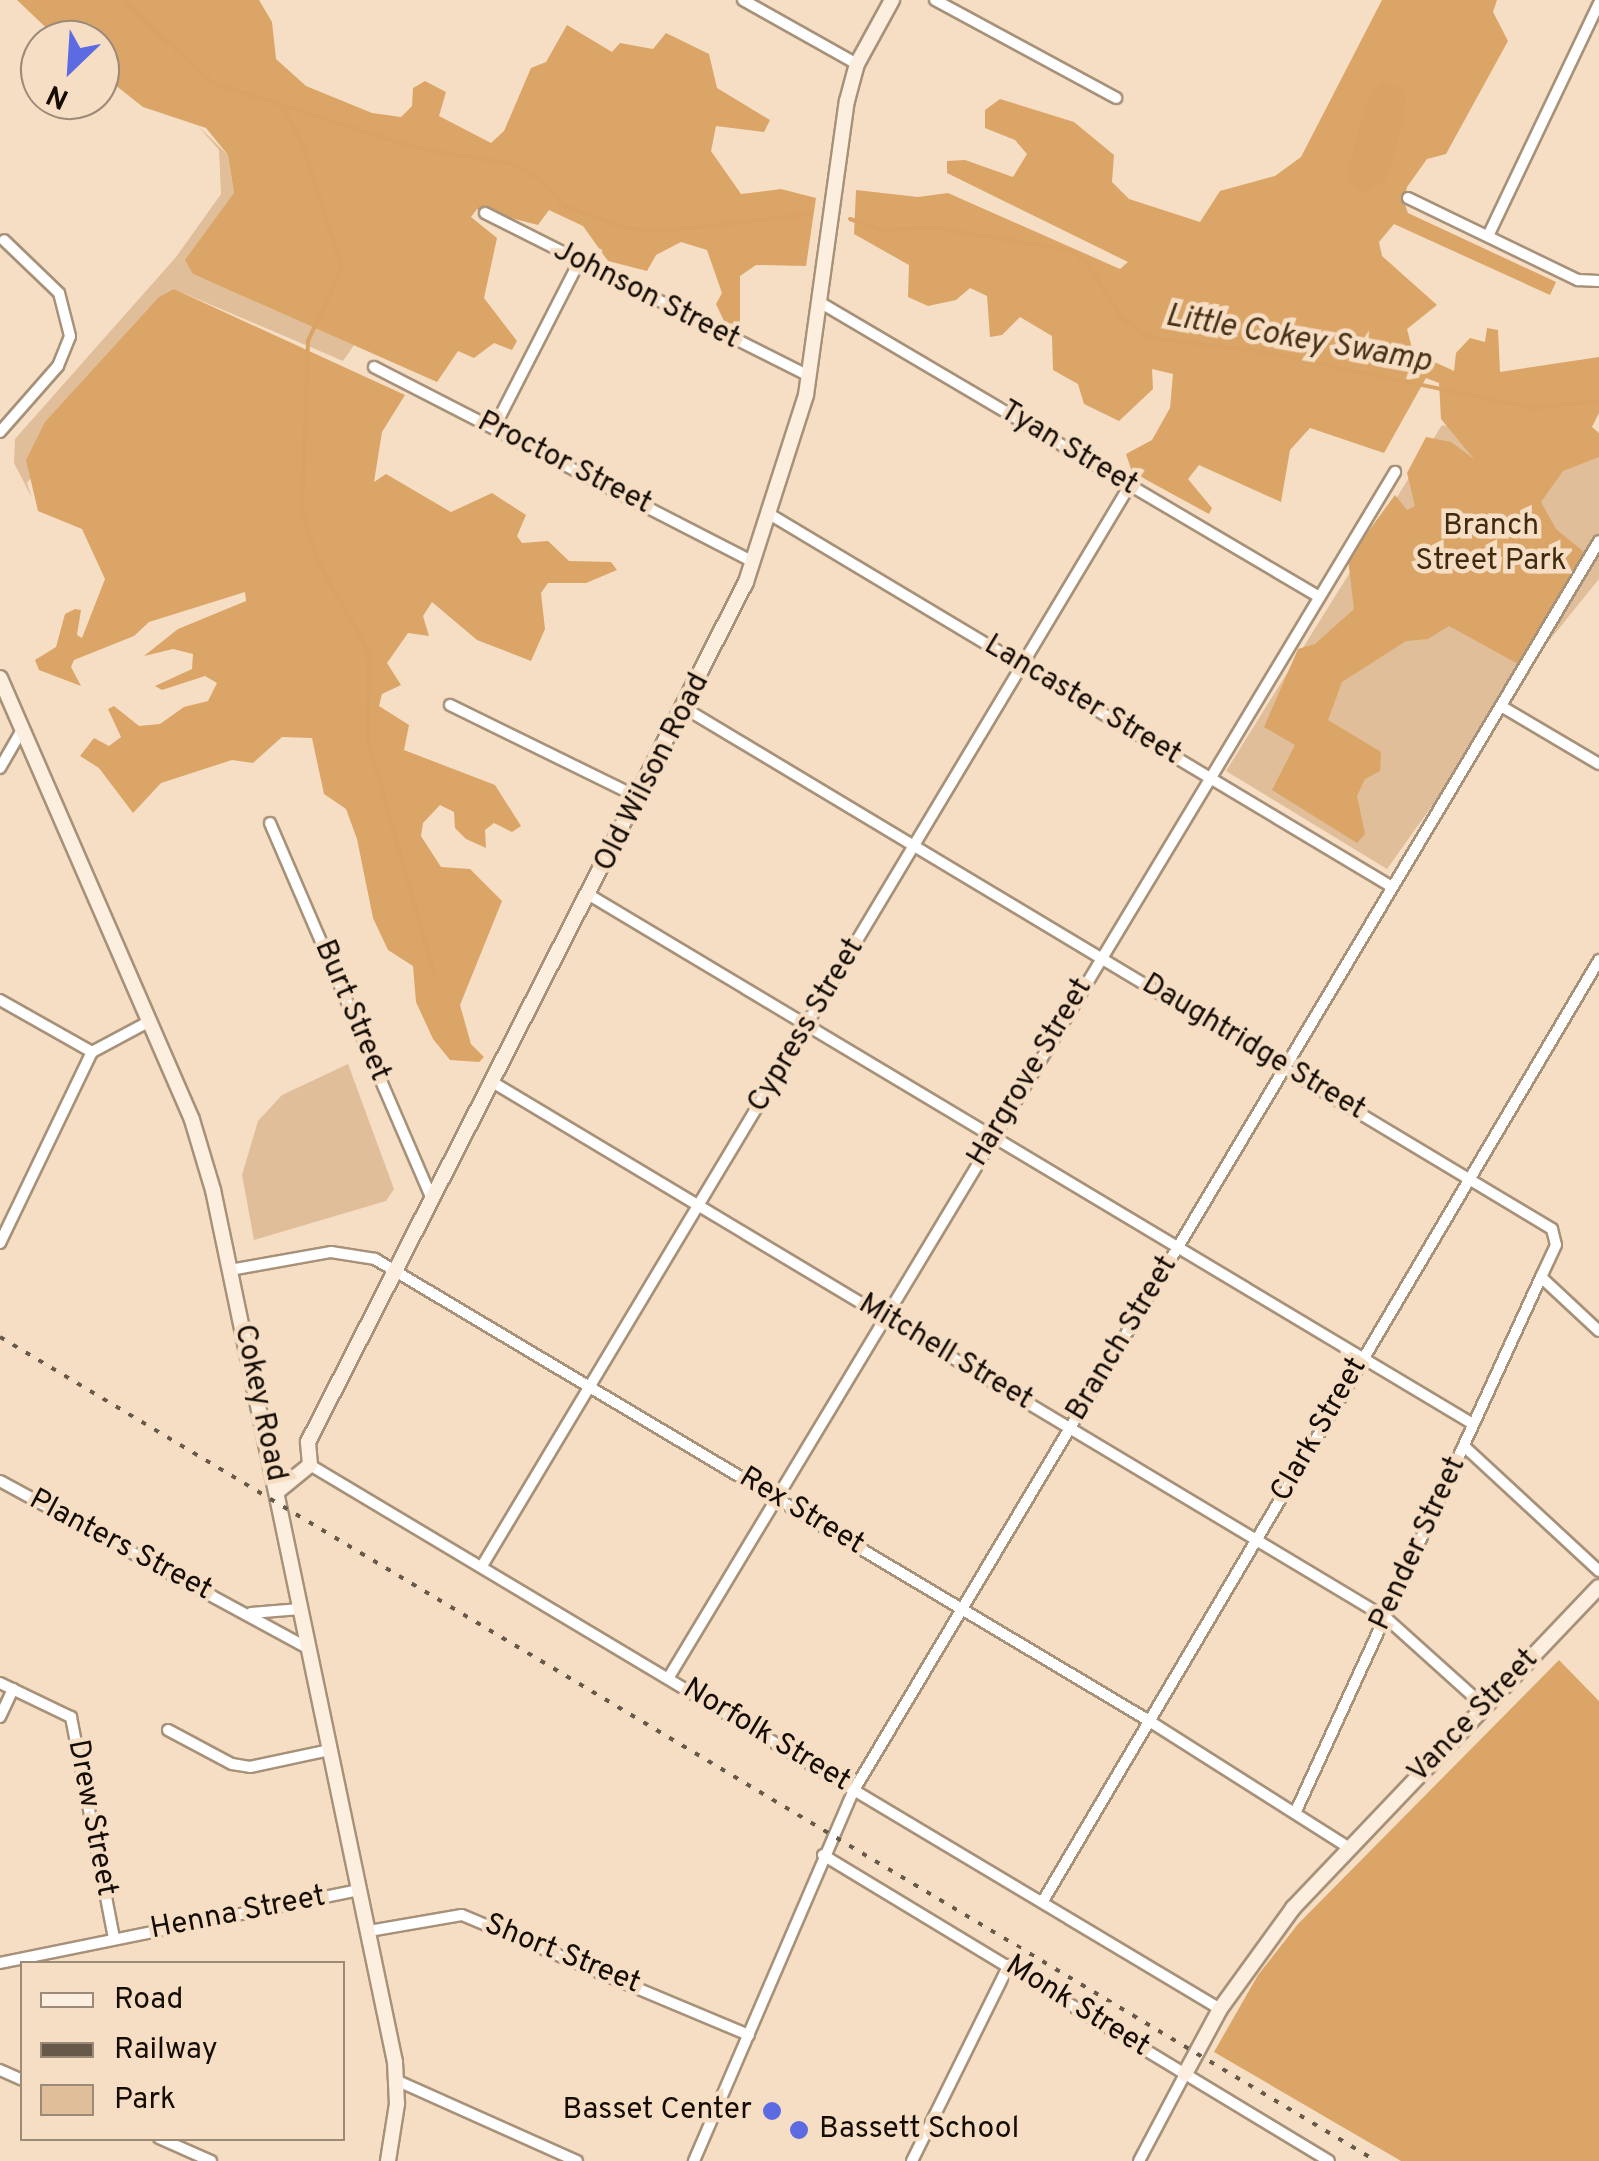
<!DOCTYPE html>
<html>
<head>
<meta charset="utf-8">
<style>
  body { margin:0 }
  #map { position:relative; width:1599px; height:2161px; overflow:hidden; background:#f6dec4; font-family:Overpass,sans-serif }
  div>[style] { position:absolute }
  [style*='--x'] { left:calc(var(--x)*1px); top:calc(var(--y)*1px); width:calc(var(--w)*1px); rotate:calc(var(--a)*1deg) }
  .green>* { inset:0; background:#e0be99 }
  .forest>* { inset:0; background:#dba567 }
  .water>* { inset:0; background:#d9a365 }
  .stream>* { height:4px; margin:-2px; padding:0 2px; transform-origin:2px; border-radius:2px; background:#d9a365 }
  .roads { filter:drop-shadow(2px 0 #a79179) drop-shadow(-2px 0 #a79179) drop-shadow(0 2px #a79179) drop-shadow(0 -2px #a79179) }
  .street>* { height:10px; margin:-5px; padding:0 5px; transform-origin:5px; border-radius:5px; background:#fff }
  .secondary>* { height:14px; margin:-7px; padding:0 7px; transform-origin:7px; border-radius:7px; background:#fdefdf }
  .rail>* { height:4px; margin-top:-2px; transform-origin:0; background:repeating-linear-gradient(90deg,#67594a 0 5px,transparent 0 15px) }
  .dots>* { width:28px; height:28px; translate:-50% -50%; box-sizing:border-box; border:5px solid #f6dec4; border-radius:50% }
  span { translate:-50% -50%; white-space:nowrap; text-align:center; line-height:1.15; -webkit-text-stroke:9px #f6dec4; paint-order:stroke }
  .street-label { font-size:30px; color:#150d05 }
  .park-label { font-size:30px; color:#412b0f }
  .poi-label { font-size:30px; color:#150d05 }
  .right { translate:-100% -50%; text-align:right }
  .left { translate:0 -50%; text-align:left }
  .water-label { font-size:32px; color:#473015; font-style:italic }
  .legend { position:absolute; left:20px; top:1961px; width:325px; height:180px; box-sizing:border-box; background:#f6dec4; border:2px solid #9c8a78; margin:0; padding:12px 18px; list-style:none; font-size:30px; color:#150d05 }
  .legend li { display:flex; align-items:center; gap:20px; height:50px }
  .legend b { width:50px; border:2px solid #9c8a78 }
  .north { position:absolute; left:20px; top:20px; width:100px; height:100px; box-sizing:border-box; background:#f6dec4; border:2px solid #9c8a78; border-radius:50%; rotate:205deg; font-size:28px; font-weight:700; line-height:40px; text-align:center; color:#150d05 }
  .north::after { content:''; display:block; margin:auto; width:35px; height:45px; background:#5c6be2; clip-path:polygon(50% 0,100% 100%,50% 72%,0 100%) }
</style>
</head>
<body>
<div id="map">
  <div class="green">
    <i style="clip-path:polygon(197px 125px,228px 155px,234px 193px,193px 274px,354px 345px,343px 361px,174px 289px,27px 483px,32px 498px,14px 463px,15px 439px,176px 257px,221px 194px,219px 150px)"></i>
    <i style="clip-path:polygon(1442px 425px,1565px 450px,1599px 450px,1599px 579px,1489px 715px,1471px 751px,1387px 869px,1226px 771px)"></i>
    <i style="clip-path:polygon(348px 1064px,394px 1189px,386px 1201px,254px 1240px,242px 1175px,258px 1121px,282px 1095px)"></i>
  </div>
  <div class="forest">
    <i style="clip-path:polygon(17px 0,259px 0,272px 22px,276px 59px,306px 86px,372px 113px,401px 117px,412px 106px,413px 88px,425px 81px,446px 92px,439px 116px,491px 143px,504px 131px,531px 68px,546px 62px,567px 25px,612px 52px,620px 43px,653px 49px,666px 33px,709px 54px,717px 88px,770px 120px,764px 132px,716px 126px,711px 151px,741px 194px,781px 189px,816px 198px,806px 266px,756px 265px,740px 276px,740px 329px,724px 321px,716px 304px,722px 293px,707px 250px,681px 242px,656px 255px,647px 271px,608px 261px,583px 226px,549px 210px,538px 225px,477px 209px,471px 217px,497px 238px,484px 298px,517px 341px,512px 350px,494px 343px,474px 358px,458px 351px,437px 382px,193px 274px,185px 260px,234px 193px,228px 155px,206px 128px,143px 107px,100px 73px,100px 40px,59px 40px)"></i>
    <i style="clip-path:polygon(1382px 0,1497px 0,1493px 12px,1508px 41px,1446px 154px,1427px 159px,1407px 187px,1404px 202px,1408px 213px,1556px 282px,1550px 295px,1394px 224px,1379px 242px,1382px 256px,1437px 305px,1407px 329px,1413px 352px,1454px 371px,1456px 353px,1470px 338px,1485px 342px,1487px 328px,1498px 330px,1500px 372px,1599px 357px,1599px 413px,1592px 427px,1599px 433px,1599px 457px,1563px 471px,1541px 502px,1556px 529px,1584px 552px,1518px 664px,1449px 626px,1428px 639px,1406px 641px,1342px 682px,1328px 720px,1381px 752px,1380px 771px,1365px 779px,1357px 796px,1365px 834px,1357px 843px,1272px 790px,1295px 745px,1264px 727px,1298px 649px,1315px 644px,1354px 609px,1348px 559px,1395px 495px,1407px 510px,1415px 506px,1407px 473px,1426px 437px,1451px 442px,1474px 459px,1441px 419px,1439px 383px,1426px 378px,1384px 453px,1310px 428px,1290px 450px,1281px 502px,1199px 465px,1188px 479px,1212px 508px,1209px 514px,1132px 472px,1126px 454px,1152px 440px,1170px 408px,1173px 374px,1152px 369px,1153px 389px,1119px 421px,1084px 404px,1078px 384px,1053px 370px,1052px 336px,1020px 317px,1002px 335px,990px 337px,987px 296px,970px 288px,956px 300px,928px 306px,908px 297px,909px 265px,854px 234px,856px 190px,918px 197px,948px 193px,1120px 269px,1128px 262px,947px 173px,947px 161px,965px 160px,1013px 177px,1027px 154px,1015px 140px,985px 128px,985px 110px,1000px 99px,1074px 122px,1114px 155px,1112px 182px,1129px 199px,1200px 222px,1220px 191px,1275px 176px,1301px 157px)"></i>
    <i style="clip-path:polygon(174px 289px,405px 395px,382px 432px,374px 482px,386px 474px,451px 512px,492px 493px,526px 515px,517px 536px,522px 543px,548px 541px,569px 561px,611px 562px,617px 570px,586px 583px,548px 583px,541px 593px,545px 629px,531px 661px,477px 640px,432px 602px,423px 616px,429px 636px,408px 633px,387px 663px,401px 685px,382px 694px,379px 706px,409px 725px,404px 750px,495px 785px,521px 826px,512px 832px,494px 823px,485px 830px,486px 848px,466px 839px,455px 828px,454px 812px,440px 805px,423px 823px,421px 836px,441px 867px,470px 869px,502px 901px,460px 1005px,471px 1044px,484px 1057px,479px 1062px,450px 1060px,433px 1039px,416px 1002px,413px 966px,388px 950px,373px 918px,357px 839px,346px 809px,324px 794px,312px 738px,282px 737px,253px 763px,232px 760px,161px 783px,133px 813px,99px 768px,80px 756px,94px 738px,109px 746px,121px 737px,108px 709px,114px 706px,139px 726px,160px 724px,184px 707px,208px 701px,217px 683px,205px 676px,162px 690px,155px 686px,192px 669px,193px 654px,173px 649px,144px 656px,178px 629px,246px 601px,245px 592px,149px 622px,134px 636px,74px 660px,71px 667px,81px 686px,39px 670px,35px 660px,56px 647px,65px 614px,75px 609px,81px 610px,77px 635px,82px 638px,105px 579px,82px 529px,38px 511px,26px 460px,45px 422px,159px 297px)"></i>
    <i style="clip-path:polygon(1559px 1660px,1599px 1701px,1599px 2161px,1401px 2161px,1214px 2052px,1258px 1975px,1298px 1924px)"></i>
  </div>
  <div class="water">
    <i style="clip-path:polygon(1383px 81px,1406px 91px,1404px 118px,1387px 178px,1365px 194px,1347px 179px,1348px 167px,1367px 102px)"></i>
  </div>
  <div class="stream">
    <i style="--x:122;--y:0;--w:123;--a:42.4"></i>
    <i style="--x:213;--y:83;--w:214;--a:17.7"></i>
    <i style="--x:417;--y:148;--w:97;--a:9.5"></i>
    <i style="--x:513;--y:164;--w:32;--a:30"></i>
    <i style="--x:541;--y:180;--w:35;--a:49"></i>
    <i style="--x:564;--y:206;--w:66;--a:19.5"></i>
    <i style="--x:626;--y:228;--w:38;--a:5"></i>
    <i style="--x:664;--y:231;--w:148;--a:-6.6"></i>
    <i style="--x:280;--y:105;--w:41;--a:59"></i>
    <i style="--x:301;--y:140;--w:134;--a:72.2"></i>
    <i style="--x:342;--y:268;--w:81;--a:115"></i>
    <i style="--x:308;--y:341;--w:169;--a:92"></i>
    <i style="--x:302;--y:510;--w:52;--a:73.3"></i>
    <i style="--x:317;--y:560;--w:106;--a:60.5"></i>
    <i style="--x:369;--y:652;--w:88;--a:90.7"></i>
    <i style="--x:368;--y:740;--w:242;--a:74.2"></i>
    <i style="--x:850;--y:219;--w:32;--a:20"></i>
    <i style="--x:880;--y:230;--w:55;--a:-2.1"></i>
    <i style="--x:935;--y:228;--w:137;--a:9.3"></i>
    <i style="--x:1070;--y:250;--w:23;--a:38"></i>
    <i style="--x:1088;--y:264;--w:61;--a:58.4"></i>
    <i style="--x:1120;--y:316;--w:34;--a:38"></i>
    <i style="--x:1147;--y:337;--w:123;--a:7.5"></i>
    <i style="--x:1269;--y:353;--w:270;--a:11.8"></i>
    <i style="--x:1533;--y:408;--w:66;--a:-6.1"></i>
  </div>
  <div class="roads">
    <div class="street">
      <i style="--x:743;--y:0;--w:131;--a:29.3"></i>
      <i style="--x:935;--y:0;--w:206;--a:28.4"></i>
      <i style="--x:1408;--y:198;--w:189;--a:25.8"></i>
      <i style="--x:1578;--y:280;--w:21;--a:3"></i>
      <i style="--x:485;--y:213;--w:363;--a:26.7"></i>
      <i style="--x:1488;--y:236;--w:258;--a:-64.5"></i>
      <i style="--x:821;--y:303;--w:575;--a:30.54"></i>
      <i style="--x:374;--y:367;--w:426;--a:27.2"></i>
      <i style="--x:494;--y:428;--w:186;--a:-62.9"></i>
      <i style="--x:0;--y:432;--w:88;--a:-48.7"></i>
      <i style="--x:58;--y:366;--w:32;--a:-68"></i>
      <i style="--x:70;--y:336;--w:44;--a:-104.3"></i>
      <i style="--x:59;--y:293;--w:76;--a:-136.1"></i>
      <i style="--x:771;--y:515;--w:724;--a:30.92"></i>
      <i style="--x:450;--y:705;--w:212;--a:26.1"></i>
      <i style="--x:1501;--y:706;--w:114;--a:30.6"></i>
      <i style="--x:686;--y:709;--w:1010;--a:30.98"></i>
      <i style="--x:1552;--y:1229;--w:16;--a:76"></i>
      <i style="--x:1556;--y:1245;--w:35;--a:115"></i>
      <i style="--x:1541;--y:1277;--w:79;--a:43"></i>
      <i style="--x:0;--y:768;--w:44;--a:-59.9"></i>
      <i style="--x:270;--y:823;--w:409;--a:66.7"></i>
      <i style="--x:591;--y:896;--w:1028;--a:30.91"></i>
      <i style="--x:0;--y:1000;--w:106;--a:29.5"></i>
      <i style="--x:494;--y:1083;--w:1039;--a:30.94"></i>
      <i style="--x:1385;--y:1617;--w:133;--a:42"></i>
      <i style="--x:0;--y:1243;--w:212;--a:-64.3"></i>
      <i style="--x:92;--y:1052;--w:66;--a:-28.1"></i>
      <i style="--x:230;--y:1270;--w:103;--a:-10.1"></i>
      <i style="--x:331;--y:1252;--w:45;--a:9"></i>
      <i style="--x:375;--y:1259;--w:898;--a:30.82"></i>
      <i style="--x:1146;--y:1719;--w:241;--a:32.4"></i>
      <i style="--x:1464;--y:1446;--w:184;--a:42.8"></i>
      <i style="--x:310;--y:1465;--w:1060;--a:30.87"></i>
      <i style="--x:0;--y:1481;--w:350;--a:28.5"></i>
      <i style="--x:482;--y:1566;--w:1260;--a:-59.06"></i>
      <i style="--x:251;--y:1613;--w:49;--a:-4.7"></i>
      <i style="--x:669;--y:1677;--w:1407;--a:-58.93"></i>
      <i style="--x:0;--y:1683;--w:79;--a:25.6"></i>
      <i style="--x:71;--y:1717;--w:225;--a:79"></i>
      <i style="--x:0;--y:1717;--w:31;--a:-65"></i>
      <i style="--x:168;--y:1730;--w:72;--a:28"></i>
      <i style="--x:232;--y:1764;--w:18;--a:9"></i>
      <i style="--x:250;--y:1767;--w:82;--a:-12"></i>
      <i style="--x:1296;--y:1811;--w:588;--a:-65.35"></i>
      <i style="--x:823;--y:1855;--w:591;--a:31.16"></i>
      <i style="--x:1043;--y:1901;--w:1093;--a:-59.42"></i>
      <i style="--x:369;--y:1931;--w:94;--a:-9.8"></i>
      <i style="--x:462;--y:1915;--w:311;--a:22.7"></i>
      <i style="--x:0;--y:1963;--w:365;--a:-11.5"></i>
      <i style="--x:0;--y:2070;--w:24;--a:24"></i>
      <i style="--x:398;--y:2081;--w:196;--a:24.1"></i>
      <i style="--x:159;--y:2138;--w:57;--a:23.9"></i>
      <i style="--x:694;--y:2161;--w:404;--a:-66.7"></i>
      <i style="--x:854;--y:1790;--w:1454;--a:-59.18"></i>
      <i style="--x:912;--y:2161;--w:219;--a:-63.7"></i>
      <i style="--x:1139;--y:2161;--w:98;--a:-62.1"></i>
    </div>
    <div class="secondary">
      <i style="--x:0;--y:678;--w:482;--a:66.5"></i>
      <i style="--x:192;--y:1120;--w:73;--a:73.3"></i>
      <i style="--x:213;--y:1190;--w:891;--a:78.21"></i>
      <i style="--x:395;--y:2062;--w:42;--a:87.3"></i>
      <i style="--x:397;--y:2104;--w:58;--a:99"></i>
      <i style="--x:278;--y:1491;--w:41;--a:-39.1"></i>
      <i style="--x:310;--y:1465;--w:23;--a:-95"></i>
      <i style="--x:308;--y:1442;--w:965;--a:-63.01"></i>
      <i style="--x:746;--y:582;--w:196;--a:-72.2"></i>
      <i style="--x:806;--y:395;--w:297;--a:-82.1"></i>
      <i style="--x:847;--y:101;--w:38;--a:-75"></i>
      <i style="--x:857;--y:64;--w:73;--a:-61.3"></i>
      <i style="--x:1185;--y:2074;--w:74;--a:-61.7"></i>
      <i style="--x:1220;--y:2009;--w:125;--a:-54.1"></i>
      <i style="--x:1293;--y:1908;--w:443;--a:-46.4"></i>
    </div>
  </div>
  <div class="rail">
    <i style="--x:0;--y:1337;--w:1604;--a:30.91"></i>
  </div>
  <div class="dots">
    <i style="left:772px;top:2111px;background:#5c6be2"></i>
    <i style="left:799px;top:2130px;background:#5c6be2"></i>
  </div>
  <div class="street-label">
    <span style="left:646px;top:296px;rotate:27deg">Johnson Street</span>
    <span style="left:1068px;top:449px;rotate:31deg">Tyan Street</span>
    <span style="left:564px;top:464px;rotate:27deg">Proctor Street</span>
    <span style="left:1082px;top:701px;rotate:31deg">Lancaster Street</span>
    <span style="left:653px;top:773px;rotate:-63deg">Old Wilson Road</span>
    <span style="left:351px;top:1011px;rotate:67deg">Burt Street</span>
    <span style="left:807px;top:1026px;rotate:-59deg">Cypress Street</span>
    <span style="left:1253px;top:1048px;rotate:31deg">Daughtridge Street</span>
    <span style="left:1031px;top:1073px;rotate:-59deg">Hargrove Street</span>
    <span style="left:1123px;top:1339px;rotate:-59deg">Branch Street</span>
    <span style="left:945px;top:1353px;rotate:31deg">Mitchell Street</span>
    <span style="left:259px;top:1403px;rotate:78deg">Cokey Road</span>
    <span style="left:1320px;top:1430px;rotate:-60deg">Clark Street</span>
    <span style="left:801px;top:1512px;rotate:31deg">Rex Street</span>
    <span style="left:1419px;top:1544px;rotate:-65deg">Pender Street</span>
    <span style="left:120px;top:1546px;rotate:28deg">Planters Street</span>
    <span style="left:1474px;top:1717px;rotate:-46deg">Vance Street</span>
    <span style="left:766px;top:1736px;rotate:31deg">Norfolk Street</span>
    <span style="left:91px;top:1818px;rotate:79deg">Drew Street</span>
    <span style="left:238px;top:1914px;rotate:-11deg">Henna Street</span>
    <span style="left:562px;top:1955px;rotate:22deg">Short Street</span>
    <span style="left:1077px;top:2007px;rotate:32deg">Monk Street</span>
  </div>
  <div class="park-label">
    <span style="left:1491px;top:544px">Branch<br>Street Park</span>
  </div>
  <div class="poi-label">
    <span class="right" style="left:752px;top:2111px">Basset Center</span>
    <span class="left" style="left:819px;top:2130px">Bassett School</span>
  </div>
  <div class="water-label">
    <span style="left:1298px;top:340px;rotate:10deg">Little Cokey Swamp</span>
  </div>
  <ul class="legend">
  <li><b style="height:12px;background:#fdefdf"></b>Road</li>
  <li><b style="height:12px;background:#67594a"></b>Railway</li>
  <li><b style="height:28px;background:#e0be99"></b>Park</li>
  </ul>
  <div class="north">N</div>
</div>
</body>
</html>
